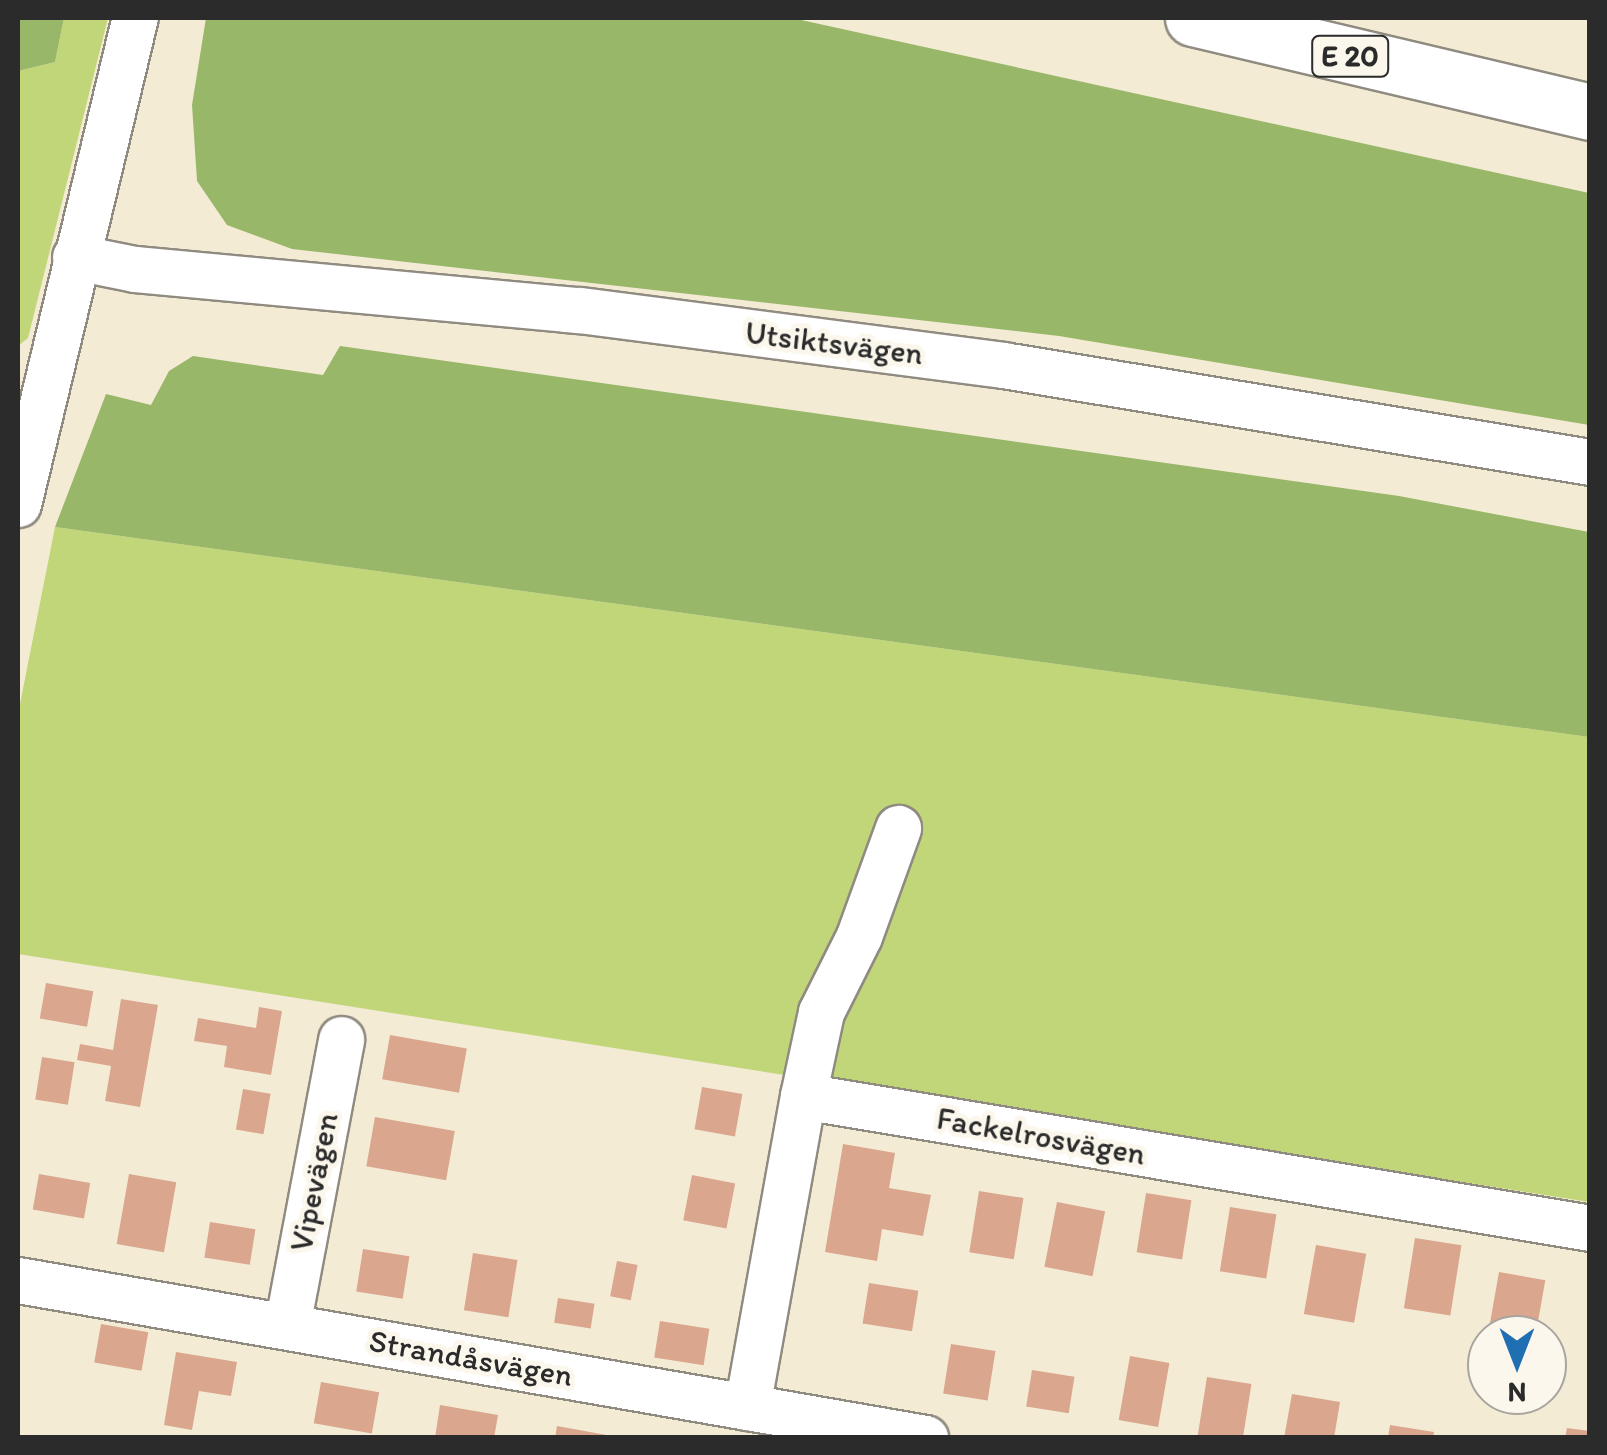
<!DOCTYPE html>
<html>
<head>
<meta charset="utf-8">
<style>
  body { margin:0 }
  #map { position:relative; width:1607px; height:1455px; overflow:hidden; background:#f4ebd5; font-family:Itim,sans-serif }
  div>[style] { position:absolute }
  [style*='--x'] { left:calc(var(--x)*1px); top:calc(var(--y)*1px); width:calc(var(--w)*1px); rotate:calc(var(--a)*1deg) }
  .green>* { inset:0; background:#c1d679 }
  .forest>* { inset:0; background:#98b769 }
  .building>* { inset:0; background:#daa68d; transform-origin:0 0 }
  .roads { filter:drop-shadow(2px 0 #908b80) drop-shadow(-2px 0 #908b80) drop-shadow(0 2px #908b80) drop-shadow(0 -2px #908b80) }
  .minor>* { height:45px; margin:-22.5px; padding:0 22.5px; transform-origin:22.5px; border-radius:22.5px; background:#fff }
  .highway>* { height:55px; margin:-27.5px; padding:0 27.5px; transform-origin:27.5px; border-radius:27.5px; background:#fff }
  span { translate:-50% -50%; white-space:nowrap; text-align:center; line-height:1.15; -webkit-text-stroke:10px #fbf7ec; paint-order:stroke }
  .shield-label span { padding:2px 8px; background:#fbf7ec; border:2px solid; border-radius:8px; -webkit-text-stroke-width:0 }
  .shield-label { font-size:30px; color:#2b2b2b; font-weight:700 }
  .street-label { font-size:32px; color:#2b2b2b }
  .frame { position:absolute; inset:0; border:20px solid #2b2b2b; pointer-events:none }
  .north { position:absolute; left:1467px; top:1315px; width:100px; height:100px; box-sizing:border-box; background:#fbf7ec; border:2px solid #a8a59f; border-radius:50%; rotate:180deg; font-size:28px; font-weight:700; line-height:40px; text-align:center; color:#2b2b2b }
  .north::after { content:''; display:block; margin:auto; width:35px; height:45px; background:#1f6fb2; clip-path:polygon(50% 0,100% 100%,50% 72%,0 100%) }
</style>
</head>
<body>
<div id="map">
  <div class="green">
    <i style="clip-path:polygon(64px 18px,108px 18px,28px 338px,18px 346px,18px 71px,55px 62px)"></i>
    <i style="clip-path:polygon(55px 527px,1589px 737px,1589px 1202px,18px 954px,18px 714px)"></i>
  </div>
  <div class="forest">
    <i style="clip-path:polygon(18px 18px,64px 18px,55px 62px,18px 71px)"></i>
    <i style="clip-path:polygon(206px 18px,792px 18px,1589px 193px,1589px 425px,1059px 336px,292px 249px,227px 225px,197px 181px,192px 105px)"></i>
    <i style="clip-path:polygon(340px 346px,1399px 496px,1589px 532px,1589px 737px,55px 527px,106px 394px,151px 405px,169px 371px,193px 356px,323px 375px)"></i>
  </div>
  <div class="building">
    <i style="left:46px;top:983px;width:48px;height:36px;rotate:10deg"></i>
    <i style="clip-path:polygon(121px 999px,158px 1005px,140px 1107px,105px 1101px,111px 1066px,77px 1060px,80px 1044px,113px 1050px)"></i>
    <i style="clip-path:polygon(259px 1007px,282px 1011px,271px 1075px,224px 1067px,227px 1046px,194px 1041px,198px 1018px,256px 1028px)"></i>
    <i style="left:390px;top:1035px;width:78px;height:45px;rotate:10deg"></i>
    <i style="left:42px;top:1057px;width:33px;height:43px;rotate:9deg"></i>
    <i style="left:702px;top:1087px;width:41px;height:43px;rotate:10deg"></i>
    <i style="left:243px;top:1089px;width:28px;height:41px;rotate:10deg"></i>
    <i style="left:375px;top:1117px;width:81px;height:50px;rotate:10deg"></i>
    <i style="clip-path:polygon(843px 1144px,895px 1153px,889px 1188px,931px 1195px,923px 1236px,882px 1229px,877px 1261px,825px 1252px)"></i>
    <i style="left:39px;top:1174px;width:52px;height:36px;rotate:10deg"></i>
    <i style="left:129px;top:1174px;width:48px;height:71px;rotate:10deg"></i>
    <i style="left:692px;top:1175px;width:44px;height:46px;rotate:11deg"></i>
    <i style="left:979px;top:1191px;width:45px;height:62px;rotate:9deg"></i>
    <i style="left:1146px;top:1193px;width:46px;height:60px;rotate:9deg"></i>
    <i style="left:1057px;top:1202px;width:49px;height:66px;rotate:11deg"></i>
    <i style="left:1230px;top:1207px;width:47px;height:65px;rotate:9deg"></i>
    <i style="left:210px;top:1222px;width:46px;height:36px;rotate:9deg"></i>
    <i style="left:1415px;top:1238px;width:47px;height:71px;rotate:9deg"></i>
    <i style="left:1316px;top:1245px;width:51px;height:70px;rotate:10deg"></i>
    <i style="left:363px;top:1249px;width:47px;height:43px;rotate:9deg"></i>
    <i style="left:473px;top:1253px;width:45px;height:58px;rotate:9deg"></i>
    <i style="left:617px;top:1261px;width:21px;height:36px;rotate:11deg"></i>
    <i style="left:1499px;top:1272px;width:47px;height:64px;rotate:10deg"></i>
    <i style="left:869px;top:1283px;width:50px;height:41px;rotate:9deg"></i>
    <i style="left:558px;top:1298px;width:37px;height:25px;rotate:9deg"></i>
    <i style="left:660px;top:1321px;width:50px;height:37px;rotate:9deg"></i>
    <i style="left:101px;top:1324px;width:48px;height:39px;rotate:10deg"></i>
    <i style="left:951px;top:1344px;width:45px;height:50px;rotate:9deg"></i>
    <i style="clip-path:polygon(176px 1352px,237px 1362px,231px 1396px,199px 1391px,192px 1430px,164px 1425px)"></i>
    <i style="left:1130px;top:1356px;width:40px;height:65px;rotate:10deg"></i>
    <i style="left:1032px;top:1370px;width:43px;height:37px;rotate:9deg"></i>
    <i style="left:1207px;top:1377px;width:45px;height:59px;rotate:9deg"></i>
    <i style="left:321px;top:1382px;width:59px;height:42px;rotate:10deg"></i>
    <i style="clip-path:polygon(1292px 1394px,1340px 1402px,1334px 1438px,1284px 1438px)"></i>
    <i style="clip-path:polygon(440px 1405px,498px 1415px,494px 1438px,435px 1438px)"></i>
    <i style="clip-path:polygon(1390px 1425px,1434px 1432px,1433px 1438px,1388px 1438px)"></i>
    <i style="clip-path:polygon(557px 1426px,612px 1436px,612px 1438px,555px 1438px)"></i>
    <i style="clip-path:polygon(1567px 1428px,1590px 1431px,1590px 1438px,1565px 1438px)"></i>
  </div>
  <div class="roads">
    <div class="minor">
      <i style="--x:75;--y:257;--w:61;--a:11.3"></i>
      <i style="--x:135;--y:269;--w:447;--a:5.3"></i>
      <i style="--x:580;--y:310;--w:427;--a:7.4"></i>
      <i style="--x:1003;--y:365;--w:595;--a:9.38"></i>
      <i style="--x:18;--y:504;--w:500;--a:-76.5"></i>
      <i style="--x:803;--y:1096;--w:86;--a:-77.9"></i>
      <i style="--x:821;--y:1012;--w:85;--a:-63.4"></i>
      <i style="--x:859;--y:936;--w:115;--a:-70.1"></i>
      <i style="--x:18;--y:1280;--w:921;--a:9.88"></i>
      <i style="--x:287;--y:1326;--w:292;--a:-79.3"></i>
      <i style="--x:747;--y:1407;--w:316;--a:-79.8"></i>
      <i style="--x:803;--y:1096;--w:798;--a:9.52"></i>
    </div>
    <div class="highway">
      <i style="--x:1193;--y:18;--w:408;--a:13.3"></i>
    </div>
  </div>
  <div class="shield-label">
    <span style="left:1350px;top:56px">E 20</span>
  </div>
  <div class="street-label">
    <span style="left:834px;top:343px;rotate:7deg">Utsiktsvägen</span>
    <span style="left:1041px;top:1136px;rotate:10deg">Fackelrosvägen</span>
    <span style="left:314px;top:1182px;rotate:-79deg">Vipevägen</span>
    <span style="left:471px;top:1358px;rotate:10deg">Strandåsvägen</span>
  </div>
  <div class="frame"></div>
  <div class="north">N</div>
</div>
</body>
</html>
